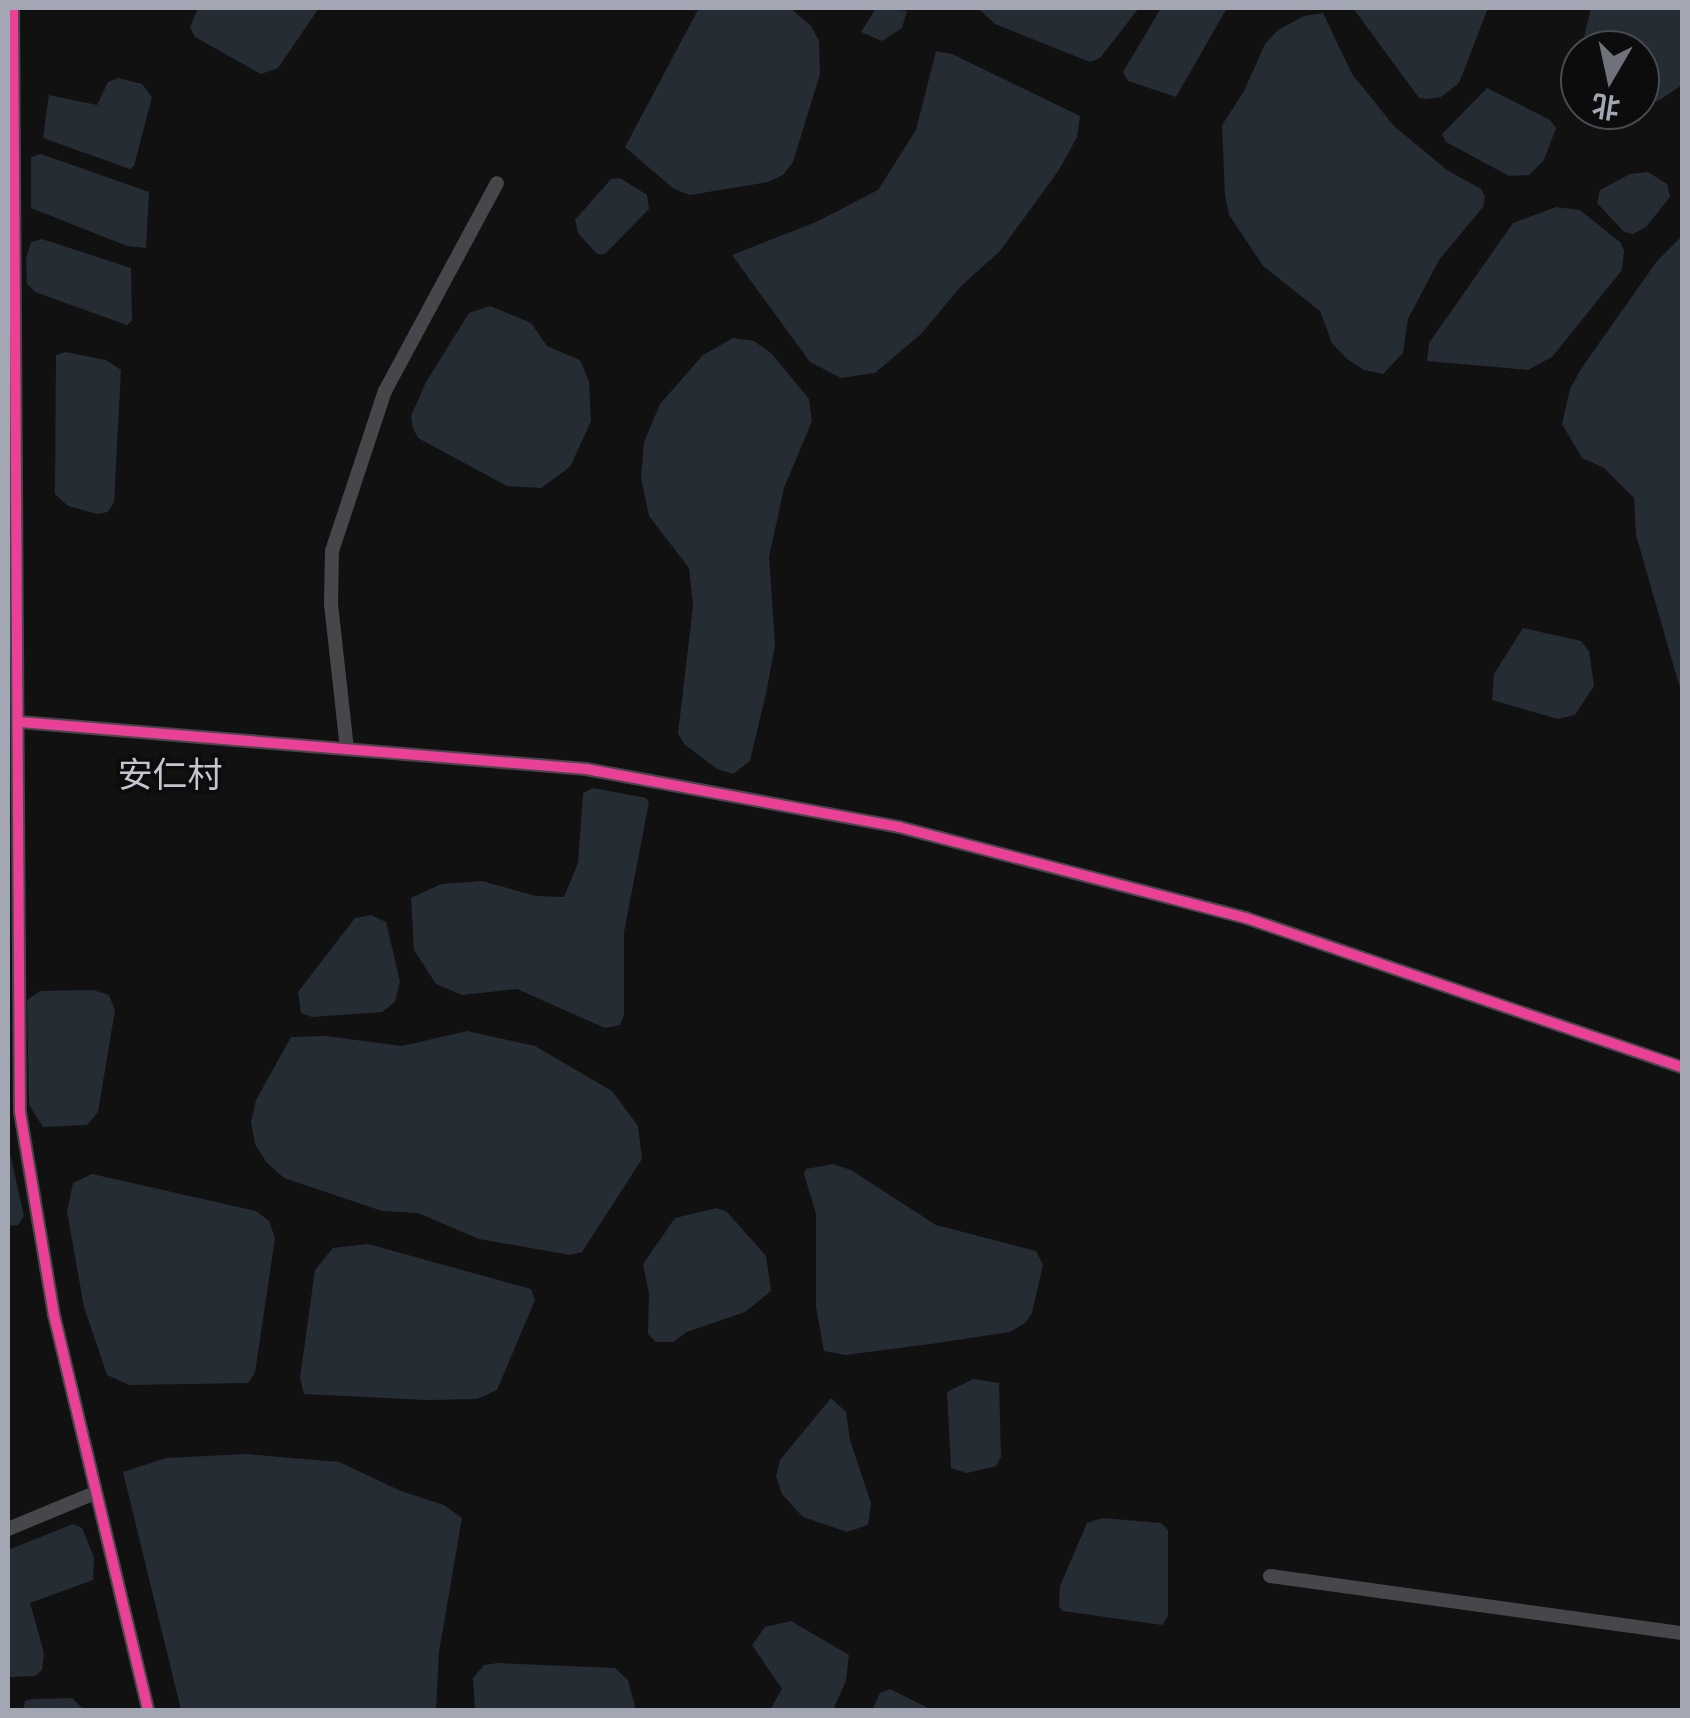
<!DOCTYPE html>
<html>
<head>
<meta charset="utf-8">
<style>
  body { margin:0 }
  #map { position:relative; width:1690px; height:1718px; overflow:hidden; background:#111112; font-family:"Exo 2","Noto Sans SC",sans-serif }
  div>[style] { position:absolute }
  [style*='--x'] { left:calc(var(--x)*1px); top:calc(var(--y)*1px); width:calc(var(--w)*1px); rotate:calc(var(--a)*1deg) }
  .water>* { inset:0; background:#252c33 }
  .street>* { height:14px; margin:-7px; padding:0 7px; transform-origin:7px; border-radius:7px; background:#46474a }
  .cycleway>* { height:10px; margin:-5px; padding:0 5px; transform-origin:5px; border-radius:5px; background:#ea4096 }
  span { translate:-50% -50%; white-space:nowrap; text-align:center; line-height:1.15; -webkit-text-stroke:8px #0c0c0d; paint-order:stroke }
  .quarter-label { font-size:35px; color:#c3c6cf }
  .frame { position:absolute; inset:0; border:10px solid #a2a7b3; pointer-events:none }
  .north { position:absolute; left:1560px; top:30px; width:100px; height:100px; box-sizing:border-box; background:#0c0c0d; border:2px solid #484a4f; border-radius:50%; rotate:189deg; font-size:28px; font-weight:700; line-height:40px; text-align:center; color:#a2a7b3 }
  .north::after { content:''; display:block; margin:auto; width:35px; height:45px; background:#6f727b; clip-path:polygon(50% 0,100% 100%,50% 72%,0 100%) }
</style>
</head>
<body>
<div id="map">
  <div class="water">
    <i style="clip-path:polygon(198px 8px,319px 8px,278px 68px,261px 74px,195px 37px,190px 27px)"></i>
    <i style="clip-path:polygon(699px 8px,790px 8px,811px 26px,819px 41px,820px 74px,793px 162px,783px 175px,768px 182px,690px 195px,674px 189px,625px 147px)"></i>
    <i style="clip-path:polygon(876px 8px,907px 11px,902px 28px,882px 41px,861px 32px)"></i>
    <i style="clip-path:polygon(978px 8px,1139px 8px,1100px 58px,1090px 62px,995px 24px)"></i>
    <i style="clip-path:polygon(1161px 8px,1227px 8px,1176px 97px,1128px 81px,1123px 72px)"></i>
    <i style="clip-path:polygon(1353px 8px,1488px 8px,1459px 83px,1441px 97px,1426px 99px,1419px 98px)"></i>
    <i style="clip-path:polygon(1591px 8px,1682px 8px,1682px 85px,1658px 101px,1649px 102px,1640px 98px,1640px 50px,1581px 50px)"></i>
    <i style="clip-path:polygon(1323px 13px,1352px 74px,1394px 126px,1447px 170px,1481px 189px,1485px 197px,1483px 207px,1439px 260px,1408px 319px,1403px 353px,1383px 374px,1364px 370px,1347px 359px,1332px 343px,1320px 311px,1263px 266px,1229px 215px,1225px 195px,1222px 125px,1244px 91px,1265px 44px,1278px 30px,1304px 16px)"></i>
    <i style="clip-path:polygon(936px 51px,952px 54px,1080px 116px,1077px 137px,1059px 170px,1000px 251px,961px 286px,922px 333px,875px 373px,841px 378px,810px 362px,732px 255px,816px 222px,878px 190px,916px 130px)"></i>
    <i style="clip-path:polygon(118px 78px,142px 84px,152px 97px,134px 166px,130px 169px,43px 138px,49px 95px,97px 105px,108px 82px)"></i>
    <i style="clip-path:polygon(1487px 88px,1550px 120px,1556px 128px,1544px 160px,1529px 175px,1509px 176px,1446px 142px,1442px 134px)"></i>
    <i style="clip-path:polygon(41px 154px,149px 192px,146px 248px,127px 246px,31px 208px,31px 157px)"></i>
    <i style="clip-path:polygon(1648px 172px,1667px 184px,1670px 197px,1646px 227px,1633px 234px,1624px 232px,1597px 203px,1600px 190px,1630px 174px)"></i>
    <i style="clip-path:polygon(620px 178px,647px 195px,649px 209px,605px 254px,597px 254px,578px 233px,575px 220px,611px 179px)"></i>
    <i style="clip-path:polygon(1556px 207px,1580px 210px,1621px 243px,1624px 251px,1622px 270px,1552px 357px,1528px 370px,1427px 361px,1429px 343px,1513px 223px)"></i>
    <i style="clip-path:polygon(1682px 236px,1682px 695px,1636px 535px,1634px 498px,1604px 468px,1582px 458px,1562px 424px,1570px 389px,1581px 369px,1657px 261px)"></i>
    <i style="clip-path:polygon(42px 239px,131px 268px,132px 321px,127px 325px,35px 292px,27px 284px,26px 259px,31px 242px)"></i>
    <i style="clip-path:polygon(490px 306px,531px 323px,547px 346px,580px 360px,589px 381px,591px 421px,570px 467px,541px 488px,507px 486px,418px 438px,413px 428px,411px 416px,426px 382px,469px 313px)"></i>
    <i style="clip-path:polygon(733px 338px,754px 341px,772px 354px,809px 399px,812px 421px,784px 488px,769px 557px,775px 645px,767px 689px,750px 761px,733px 774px,717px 769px,684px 744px,678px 733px,693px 606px,689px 568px,649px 516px,641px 478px,644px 442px,660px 404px,703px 355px)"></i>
    <i style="clip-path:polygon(66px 352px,106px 360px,121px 370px,114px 502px,108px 512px,97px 514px,68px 506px,55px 494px,56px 355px)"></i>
    <i style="clip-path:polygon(1523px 628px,1581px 641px,1589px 651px,1594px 686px,1575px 715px,1558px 719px,1492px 700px,1494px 674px)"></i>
    <i style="clip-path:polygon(593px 788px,646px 798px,649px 802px,624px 932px,624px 1015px,620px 1025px,605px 1028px,517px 989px,462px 995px,436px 984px,414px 950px,411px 898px,441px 884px,482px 881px,536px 896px,564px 897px,578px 863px,583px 793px)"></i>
    <i style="clip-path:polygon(371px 915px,386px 922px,400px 982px,395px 1002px,382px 1012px,312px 1017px,301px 1013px,298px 992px,355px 918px)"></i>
    <i style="clip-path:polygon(93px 990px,109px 995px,115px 1010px,98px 1112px,87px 1125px,43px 1127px,29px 1105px,27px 1000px,40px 991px)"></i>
    <i style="clip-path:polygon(467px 1031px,535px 1046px,612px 1091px,638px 1126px,642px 1159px,582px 1252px,570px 1255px,479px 1239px,418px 1213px,382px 1211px,284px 1178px,267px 1163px,255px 1144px,251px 1122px,256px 1100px,291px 1037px,325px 1036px,402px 1046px)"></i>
    <i style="clip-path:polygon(8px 1144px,24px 1216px,18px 1225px,8px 1226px)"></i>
    <i style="clip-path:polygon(833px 1164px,851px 1170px,936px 1225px,1036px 1251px,1043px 1265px,1032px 1313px,1025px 1323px,1010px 1332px,937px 1343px,846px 1355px,824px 1351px,816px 1307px,816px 1214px,804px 1174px,806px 1169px)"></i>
    <i style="clip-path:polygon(92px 1174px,256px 1211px,269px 1221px,275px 1238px,255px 1373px,248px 1383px,129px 1385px,107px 1375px,84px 1307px,67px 1212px,73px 1183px)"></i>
    <i style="clip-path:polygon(717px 1208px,727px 1212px,766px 1256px,771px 1291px,745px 1312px,687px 1332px,673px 1342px,656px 1342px,648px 1334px,649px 1293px,643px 1264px,675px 1218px)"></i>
    <i style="clip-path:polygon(368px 1244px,531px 1289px,535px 1300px,497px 1390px,477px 1399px,427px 1400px,304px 1394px,300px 1378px,315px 1270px,333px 1248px)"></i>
    <i style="clip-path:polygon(973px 1379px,999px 1383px,1001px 1457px,996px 1466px,967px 1473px,951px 1468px,947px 1392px)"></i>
    <i style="clip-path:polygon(831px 1398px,846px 1412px,850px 1440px,871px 1503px,868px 1525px,847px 1532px,803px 1517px,782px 1494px,776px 1476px,780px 1460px)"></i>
    <i style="clip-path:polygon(246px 1454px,339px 1462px,401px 1491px,444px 1505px,462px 1518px,439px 1652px,436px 1710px,181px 1710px,123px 1472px,166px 1458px)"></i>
    <i style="clip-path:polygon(1102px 1518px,1161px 1523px,1168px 1530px,1168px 1616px,1162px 1625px,1063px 1611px,1059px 1607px,1060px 1586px,1087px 1523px)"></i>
    <i style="clip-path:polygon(73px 1524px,82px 1528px,94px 1557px,93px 1580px,30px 1603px,44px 1653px,42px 1670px,35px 1676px,11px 1677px,8px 1675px,8px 1550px)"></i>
    <i style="clip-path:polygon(791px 1621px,849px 1655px,846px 1681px,833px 1710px,770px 1710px,782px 1689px,752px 1645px,765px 1627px)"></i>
    <i style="clip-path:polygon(498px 1663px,615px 1668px,628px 1680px,636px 1710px,475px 1710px,473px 1678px,484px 1665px)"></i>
    <i style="clip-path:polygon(890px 1689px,932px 1710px,872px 1710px,880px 1693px)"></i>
    <i style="clip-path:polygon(72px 1698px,84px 1710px,23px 1710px,25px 1701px,32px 1699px)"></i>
  </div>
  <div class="street">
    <i style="--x:13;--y:8;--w:1104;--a:89.64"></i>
    <i style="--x:20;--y:1112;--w:206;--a:80.5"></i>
    <i style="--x:54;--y:1315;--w:406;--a:76.6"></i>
    <i style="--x:20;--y:722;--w:568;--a:4.75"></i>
    <i style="--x:586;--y:769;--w:318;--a:10.5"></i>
    <i style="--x:899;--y:827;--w:359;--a:14.7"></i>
    <i style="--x:1246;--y:918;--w:461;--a:18.9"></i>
    <i style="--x:347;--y:749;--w:146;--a:-96.3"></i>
    <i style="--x:331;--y:604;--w:53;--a:-88.9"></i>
    <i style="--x:332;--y:551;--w:169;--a:-71.7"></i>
    <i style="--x:385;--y:391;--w:236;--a:-61.7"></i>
    <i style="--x:8;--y:1529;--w:94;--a:-22.5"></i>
    <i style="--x:1270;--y:1576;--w:416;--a:7.9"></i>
  </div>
  <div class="cycleway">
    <i style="--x:13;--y:8;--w:1104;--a:89.64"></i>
    <i style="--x:20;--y:1112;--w:206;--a:80.5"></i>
    <i style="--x:54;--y:1315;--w:406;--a:76.6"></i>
    <i style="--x:20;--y:722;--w:568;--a:4.75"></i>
    <i style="--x:586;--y:769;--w:318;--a:10.5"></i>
    <i style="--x:899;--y:827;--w:359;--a:14.7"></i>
    <i style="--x:1246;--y:918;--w:461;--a:18.9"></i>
  </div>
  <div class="quarter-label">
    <span style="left:170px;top:773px">安仁村</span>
  </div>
  <div class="frame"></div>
  <div class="north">北</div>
</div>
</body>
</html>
